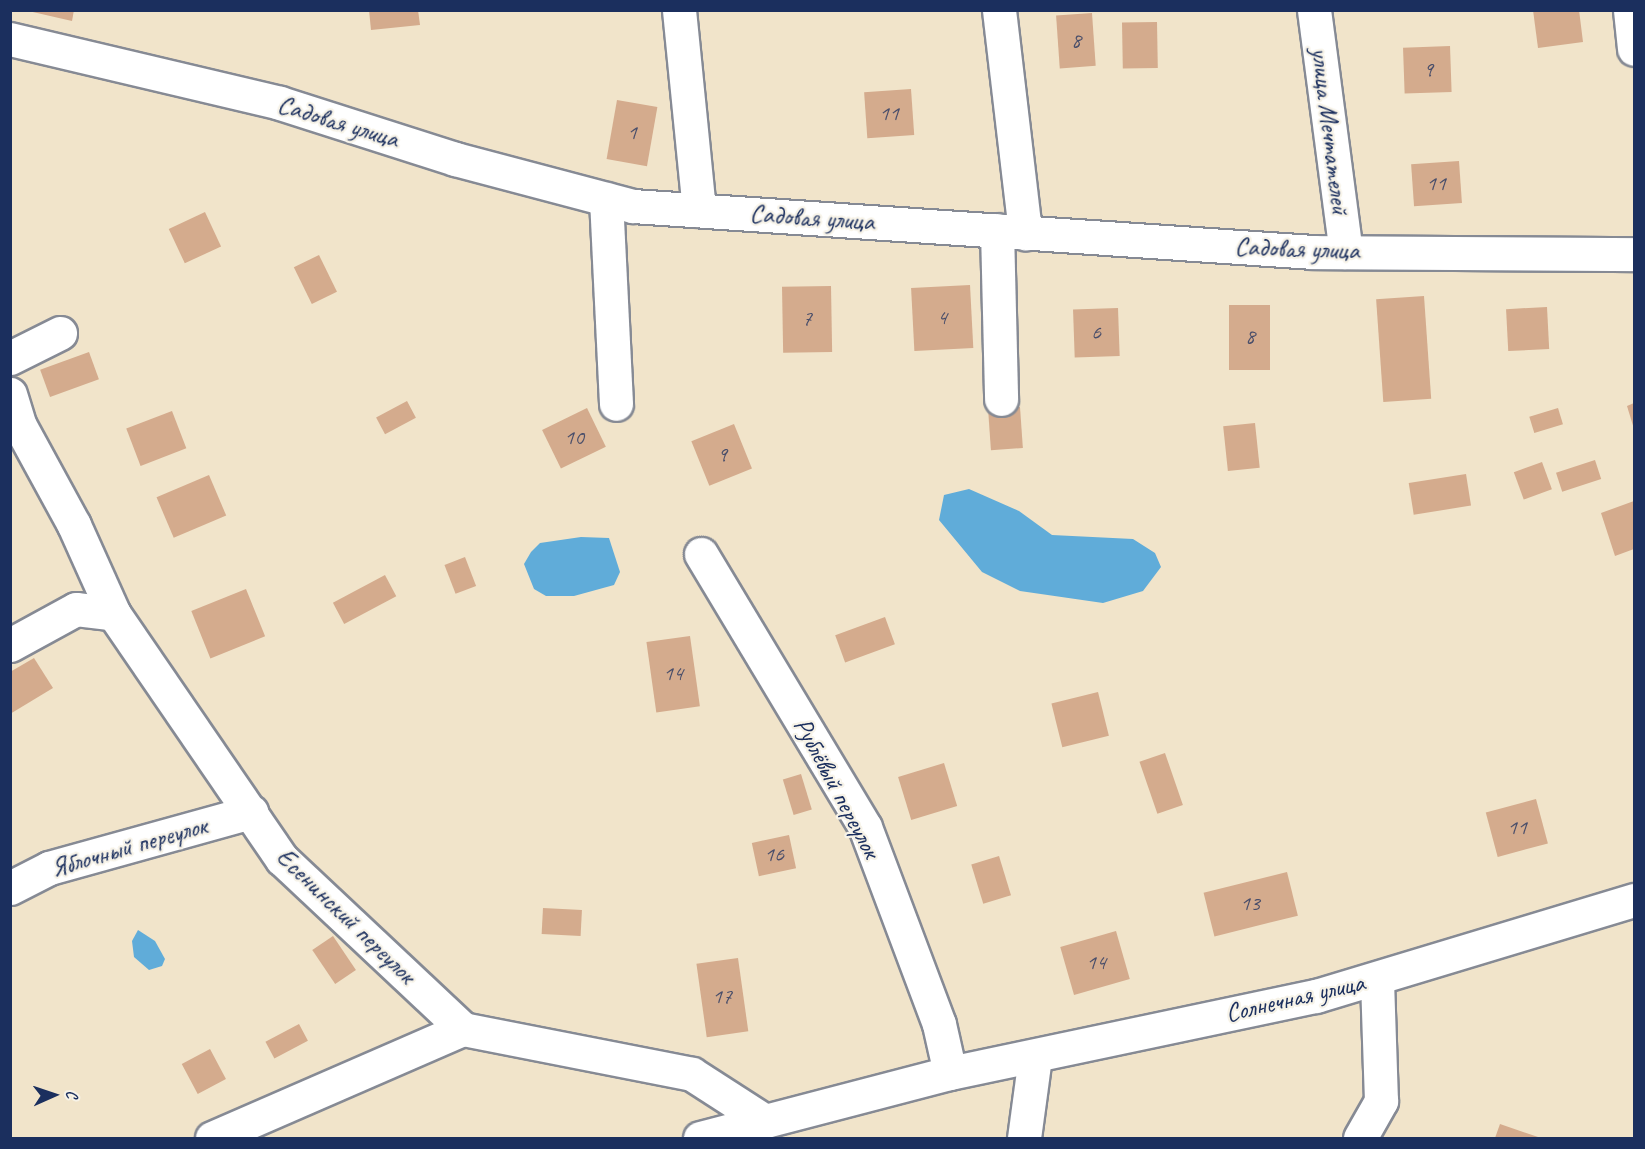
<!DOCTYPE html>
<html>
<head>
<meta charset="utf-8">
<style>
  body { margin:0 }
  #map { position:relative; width:1645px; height:1149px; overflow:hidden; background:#f1e4ca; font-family:Caveat,sans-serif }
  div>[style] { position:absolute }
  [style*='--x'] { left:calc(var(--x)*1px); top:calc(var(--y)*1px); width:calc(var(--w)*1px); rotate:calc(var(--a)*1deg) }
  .water>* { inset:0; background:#60acd9 }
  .building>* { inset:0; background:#d4ab8d; transform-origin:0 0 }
  .roads { filter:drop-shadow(2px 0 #868a94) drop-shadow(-2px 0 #868a94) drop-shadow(0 2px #868a94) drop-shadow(0 -2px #868a94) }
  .minor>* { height:33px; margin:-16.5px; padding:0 16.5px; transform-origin:16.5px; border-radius:16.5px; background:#fff }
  span { translate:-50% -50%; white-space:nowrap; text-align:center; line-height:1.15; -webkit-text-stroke:4.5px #f7f3e8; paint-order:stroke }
  .number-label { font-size:22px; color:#494e6a }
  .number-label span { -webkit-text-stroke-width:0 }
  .street-label { font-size:26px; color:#1b2f5e }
  .frame { position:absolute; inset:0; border:12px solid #1b2f5e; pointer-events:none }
  .north { position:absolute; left:24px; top:1065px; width:60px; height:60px; -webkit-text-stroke:4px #f7f3e8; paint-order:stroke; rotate:87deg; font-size:16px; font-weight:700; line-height:24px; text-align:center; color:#1b2f5e }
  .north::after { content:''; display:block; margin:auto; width:21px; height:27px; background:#1b2f5e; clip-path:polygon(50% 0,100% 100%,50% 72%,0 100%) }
</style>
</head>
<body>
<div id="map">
  <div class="water">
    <i style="clip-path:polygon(969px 489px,1019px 511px,1052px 535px,1133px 539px,1155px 553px,1161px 567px,1143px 591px,1103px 603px,1020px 591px,982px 572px,939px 520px,944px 495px)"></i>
    <i style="clip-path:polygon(581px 537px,609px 538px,620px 572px,614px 585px,574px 596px,546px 596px,534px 589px,524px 564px,531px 552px,540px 543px)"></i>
    <i style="clip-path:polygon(138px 930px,155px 941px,165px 959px,162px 966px,149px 970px,134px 957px,132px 941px)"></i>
  </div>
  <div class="building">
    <i style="clip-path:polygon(24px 10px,74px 10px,72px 21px)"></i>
    <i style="clip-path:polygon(369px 10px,418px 10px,420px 25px,371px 30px)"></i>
    <i style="clip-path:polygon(1533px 10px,1579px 10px,1583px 42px,1538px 48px)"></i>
    <i style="left:1092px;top:13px;width:53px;height:36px;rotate:86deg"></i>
    <i style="left:1157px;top:22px;width:46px;height:35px;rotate:89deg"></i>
    <i style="left:1450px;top:46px;width:46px;height:47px;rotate:88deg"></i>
    <i style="left:911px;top:89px;width:46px;height:47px;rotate:86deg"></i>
    <i style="left:617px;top:100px;width:41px;height:60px;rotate:10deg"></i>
    <i style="left:1459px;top:161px;width:42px;height:48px;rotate:86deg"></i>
    <i style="left:205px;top:212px;width:38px;height:40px;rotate:65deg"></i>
    <i style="left:319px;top:255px;width:41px;height:28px;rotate:64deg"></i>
    <i style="left:970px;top:285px;width:63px;height:59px;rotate:87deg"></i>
    <i style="left:831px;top:286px;width:66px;height:49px;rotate:89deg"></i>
    <i style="left:1424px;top:296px;width:103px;height:48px;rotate:86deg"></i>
    <i style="left:1229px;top:305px;width:41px;height:65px"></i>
    <i style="left:1547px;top:307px;width:42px;height:41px;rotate:87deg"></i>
    <i style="left:1118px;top:308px;width:48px;height:45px;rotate:88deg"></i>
    <i style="left:89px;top:352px;width:29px;height:52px;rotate:70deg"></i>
    <i style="left:407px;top:401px;width:19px;height:35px;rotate:62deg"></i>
    <i style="clip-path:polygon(1634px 403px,1634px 429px,1627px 406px)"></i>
    <i style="left:1020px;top:407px;width:41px;height:32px;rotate:86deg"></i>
    <i style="left:587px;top:408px;width:43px;height:50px;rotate:64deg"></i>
    <i style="left:1558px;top:408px;width:17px;height:30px;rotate:73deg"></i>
    <i style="left:172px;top:411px;width:40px;height:49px;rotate:69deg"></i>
    <i style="left:1255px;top:423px;width:45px;height:32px;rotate:84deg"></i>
    <i style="left:734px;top:424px;width:48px;height:46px;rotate:68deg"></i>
    <i style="left:1595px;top:460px;width:20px;height:41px;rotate:72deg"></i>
    <i style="left:1542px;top:462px;width:29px;height:30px;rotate:70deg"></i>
    <i style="left:1466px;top:474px;width:32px;height:58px;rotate:81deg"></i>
    <i style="left:209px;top:475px;width:44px;height:57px;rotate:67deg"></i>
    <i style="clip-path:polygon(1634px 501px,1634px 549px,1615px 556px,1601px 513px)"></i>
    <i style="left:465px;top:557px;width:31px;height:22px;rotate:69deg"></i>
    <i style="left:385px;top:575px;width:24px;height:59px;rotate:62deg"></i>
    <i style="left:246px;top:589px;width:51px;height:59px;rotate:68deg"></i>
    <i style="left:885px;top:617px;width:29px;height:53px;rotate:70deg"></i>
    <i style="left:690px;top:636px;width:71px;height:44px;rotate:82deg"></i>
    <i style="clip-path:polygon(34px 658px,53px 688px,10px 714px,10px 672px)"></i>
    <i style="left:1098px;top:692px;width:45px;height:48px;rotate:76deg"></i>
    <i style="left:1165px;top:753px;width:55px;height:27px;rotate:71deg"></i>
    <i style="left:944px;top:763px;width:45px;height:48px;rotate:73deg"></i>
    <i style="left:801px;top:774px;width:37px;height:19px;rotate:73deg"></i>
    <i style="left:1536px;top:799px;width:46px;height:52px;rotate:75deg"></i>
    <i style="left:789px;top:835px;width:34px;height:38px;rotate:78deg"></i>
    <i style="left:999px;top:856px;width:41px;height:29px;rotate:73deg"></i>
    <i style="left:1287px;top:872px;width:45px;height:86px;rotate:76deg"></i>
    <i style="left:543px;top:908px;width:39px;height:26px;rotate:3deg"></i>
    <i style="left:1116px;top:931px;width:50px;height:58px;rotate:74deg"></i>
    <i style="left:333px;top:936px;width:41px;height:25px;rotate:56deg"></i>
    <i style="left:738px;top:958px;width:74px;height:42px;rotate:82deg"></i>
    <i style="left:299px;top:1024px;width:19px;height:38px;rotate:62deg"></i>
    <i style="left:210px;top:1049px;width:34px;height:32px;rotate:62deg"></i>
    <i style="clip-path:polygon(1500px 1124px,1541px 1138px,1495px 1138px)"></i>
  </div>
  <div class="roads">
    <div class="minor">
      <i style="--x:679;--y:10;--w:201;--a:84.3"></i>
      <i style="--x:999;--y:10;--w:225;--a:83.3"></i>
      <i style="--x:1314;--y:10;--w:244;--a:82.5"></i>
      <i style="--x:1630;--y:10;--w:39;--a:84"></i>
      <i style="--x:10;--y:39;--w:277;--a:13.3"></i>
      <i style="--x:280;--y:103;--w:184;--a:17.7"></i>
      <i style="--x:455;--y:159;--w:184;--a:14.8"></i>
      <i style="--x:633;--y:206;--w:682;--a:3.87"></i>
      <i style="--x:1313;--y:252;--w:321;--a:0.4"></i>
      <i style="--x:606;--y:199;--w:205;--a:87.2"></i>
      <i style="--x:997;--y:230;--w:169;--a:88.6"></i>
      <i style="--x:10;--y:358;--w:56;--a:-26.6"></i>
      <i style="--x:10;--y:394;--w:34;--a:73"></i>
      <i style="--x:20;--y:426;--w:113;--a:61.4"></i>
      <i style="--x:74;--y:525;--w:98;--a:65.8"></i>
      <i style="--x:114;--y:614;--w:297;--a:55.6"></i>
      <i style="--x:282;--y:859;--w:248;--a:43.2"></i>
      <i style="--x:463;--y:1029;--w:233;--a:11.1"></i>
      <i style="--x:692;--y:1074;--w:87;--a:32.8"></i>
      <i style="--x:701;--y:554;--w:318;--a:59"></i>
      <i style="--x:865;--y:827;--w:210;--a:69.4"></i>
      <i style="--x:939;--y:1024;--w:50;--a:77.3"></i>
      <i style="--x:10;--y:645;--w:75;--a:-28.6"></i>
      <i style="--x:76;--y:609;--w:38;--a:7"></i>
      <i style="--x:10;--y:888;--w:44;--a:-27.1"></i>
      <i style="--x:49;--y:868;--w:210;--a:-15.5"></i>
      <i style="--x:212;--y:1138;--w:274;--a:-23.5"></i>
      <i style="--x:700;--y:1138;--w:258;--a:-14.6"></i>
      <i style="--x:950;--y:1073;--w:374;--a:-11.9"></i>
      <i style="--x:1316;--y:996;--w:332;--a:-16.8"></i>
      <i style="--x:1024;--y:1138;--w:82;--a:-82.3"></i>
      <i style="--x:1360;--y:1138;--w:43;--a:-60.4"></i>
      <i style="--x:1381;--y:1101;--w:121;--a:-91.9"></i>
    </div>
  </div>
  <div class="number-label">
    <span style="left:1076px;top:41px">8</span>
    <span style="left:1428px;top:70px">9</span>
    <span style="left:889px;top:114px">11</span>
    <span style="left:632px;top:133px">1</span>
    <span style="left:1436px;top:184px">11</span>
    <span style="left:942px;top:318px">4</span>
    <span style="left:807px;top:319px">7</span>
    <span style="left:1096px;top:333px">6</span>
    <span style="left:1250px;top:337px">8</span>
    <span style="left:574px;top:438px">10</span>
    <span style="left:722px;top:455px">9</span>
    <span style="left:673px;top:674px">14</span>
    <span style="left:1517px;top:828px">11</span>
    <span style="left:774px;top:855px">16</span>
    <span style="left:1250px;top:904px">13</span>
    <span style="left:1096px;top:963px">14</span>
    <span style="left:722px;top:997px">17</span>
  </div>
  <div class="street-label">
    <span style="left:338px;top:122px;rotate:17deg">Садовая улица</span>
    <span style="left:1330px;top:131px;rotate:83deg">улица Мечтателей</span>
    <span style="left:812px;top:218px;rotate:4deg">Садовая улица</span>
    <span style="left:1297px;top:249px;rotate:2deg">Садовая улица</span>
    <span style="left:837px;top:788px;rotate:62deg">Рублёвый переулок</span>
    <span style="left:129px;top:847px;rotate:-16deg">Яблочный переулок</span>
    <span style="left:346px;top:916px;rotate:44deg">Есенинский переулок</span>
    <span style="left:1295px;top:998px;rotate:-13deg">Солнечная улица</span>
  </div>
  <div class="frame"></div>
  <div class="north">С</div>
</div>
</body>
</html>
